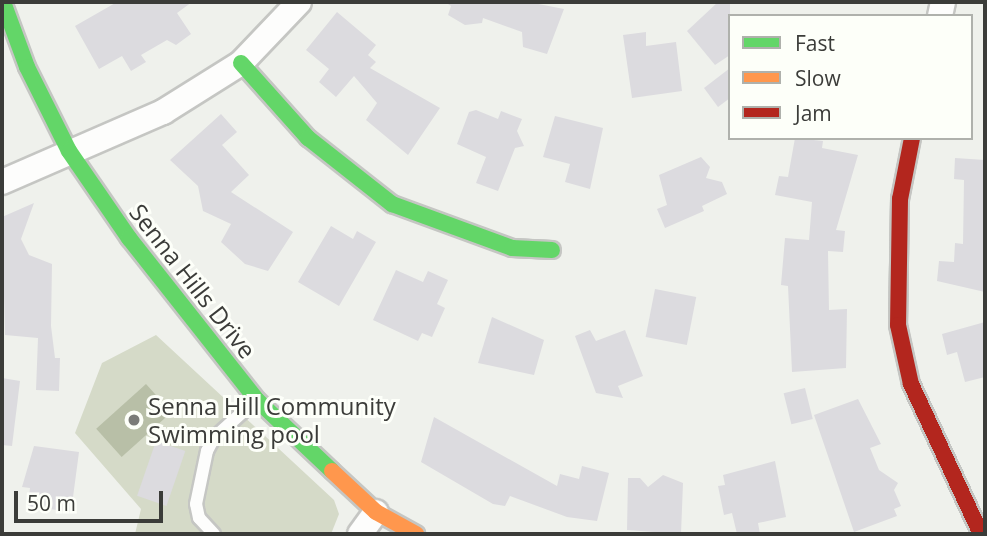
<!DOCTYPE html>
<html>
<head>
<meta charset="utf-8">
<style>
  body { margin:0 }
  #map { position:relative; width:987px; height:536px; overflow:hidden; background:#eff1ec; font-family:"Open Sans",sans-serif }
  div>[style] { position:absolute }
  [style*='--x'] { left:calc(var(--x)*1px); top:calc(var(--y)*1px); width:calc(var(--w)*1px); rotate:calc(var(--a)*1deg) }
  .green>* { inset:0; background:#d5dac8 }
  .water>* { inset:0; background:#b8bfa7; transform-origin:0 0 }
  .building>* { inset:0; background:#dcdbdf; transform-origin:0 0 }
  .roads { filter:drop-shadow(2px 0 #c5c6c3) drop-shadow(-2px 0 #c5c6c3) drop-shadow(0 2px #c5c6c3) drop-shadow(0 -2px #c5c6c3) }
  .lane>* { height:12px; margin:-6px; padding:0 6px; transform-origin:6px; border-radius:6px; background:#fdfdfc }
  .street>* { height:24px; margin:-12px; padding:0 12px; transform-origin:12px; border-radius:12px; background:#fdfdfc }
  .fast>* { height:16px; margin:-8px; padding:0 8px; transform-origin:8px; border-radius:8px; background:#63d668 }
  .slow>* { height:16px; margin:-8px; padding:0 8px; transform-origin:8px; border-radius:8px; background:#ff974d }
  .jam>* { height:16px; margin:-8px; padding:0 8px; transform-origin:8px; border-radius:8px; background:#b3261e }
  .dots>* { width:19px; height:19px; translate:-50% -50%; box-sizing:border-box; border:4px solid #fdfff9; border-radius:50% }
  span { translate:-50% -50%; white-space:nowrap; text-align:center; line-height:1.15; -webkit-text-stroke:6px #fdfff9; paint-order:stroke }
  .street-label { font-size:24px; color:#3b3c39 }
  .poi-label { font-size:24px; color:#3b3c39 }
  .left { translate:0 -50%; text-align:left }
  .frame { position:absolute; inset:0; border:4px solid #3b3c39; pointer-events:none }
  .legend { position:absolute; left:728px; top:14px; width:245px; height:126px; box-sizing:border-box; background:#fdfff9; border:2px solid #afb1ac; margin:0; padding:9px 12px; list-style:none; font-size:21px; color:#3b3c39 }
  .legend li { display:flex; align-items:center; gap:14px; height:35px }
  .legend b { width:35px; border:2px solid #afb1ac }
  .scale { position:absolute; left:14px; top:491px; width:149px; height:32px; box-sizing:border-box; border:4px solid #3b3c39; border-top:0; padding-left:9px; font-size:21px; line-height:24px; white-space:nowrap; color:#3b3c39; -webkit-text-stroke:5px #fdfff9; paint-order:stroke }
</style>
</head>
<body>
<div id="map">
  <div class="green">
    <i style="clip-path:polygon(156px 335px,334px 500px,339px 514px,331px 534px,135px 534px,141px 509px,75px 433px,102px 363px)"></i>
  </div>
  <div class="water">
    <i style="left:146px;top:384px;width:38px;height:67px;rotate:48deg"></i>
  </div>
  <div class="building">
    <i style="clip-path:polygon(117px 2px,192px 2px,177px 13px,191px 34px,176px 45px,167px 40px,141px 55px,146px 62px,131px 71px,122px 56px,99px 69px,75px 26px)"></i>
    <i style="clip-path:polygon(445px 2px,528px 2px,564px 9px,547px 54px,523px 47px,522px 32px,483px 18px,482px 23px,465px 25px,448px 15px,451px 6px)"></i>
    <i style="clip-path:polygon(718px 2px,730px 2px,730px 55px,715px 65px,687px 31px)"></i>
    <i style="clip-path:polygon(337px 12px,376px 45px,368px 55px,376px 62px,370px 68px,440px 108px,408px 155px,366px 120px,377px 103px,354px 76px,336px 97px,319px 82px,329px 69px,306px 50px)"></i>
    <i style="clip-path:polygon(646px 32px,646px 46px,676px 42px,682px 91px,632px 98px,623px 35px)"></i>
    <i style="clip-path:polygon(730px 68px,730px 98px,718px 107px,704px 88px)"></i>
    <i style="clip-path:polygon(476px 110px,498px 119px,501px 111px,522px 119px,517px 131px,524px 146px,515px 148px,498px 191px,476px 183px,486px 157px,457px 144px,469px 112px)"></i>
    <i style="clip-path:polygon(221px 114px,237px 132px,222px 145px,249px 175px,231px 192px,293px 232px,268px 271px,245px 264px,221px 242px,231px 224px,203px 211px,198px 186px,170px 160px)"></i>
    <i style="clip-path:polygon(555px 116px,603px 128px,590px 189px,565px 182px,570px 164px,543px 157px)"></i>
    <i style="clip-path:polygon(795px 138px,823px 141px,822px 148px,858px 155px,836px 230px,845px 231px,843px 252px,828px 251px,829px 310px,847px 309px,846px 368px,792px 372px,788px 286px,781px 285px,785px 238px,809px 240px,812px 202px,775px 195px,779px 176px,788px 177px)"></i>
    <i style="clip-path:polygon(701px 157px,710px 167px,706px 178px,722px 182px,727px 194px,702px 206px,704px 211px,665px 228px,657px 209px,667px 205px,659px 175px)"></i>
    <i style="clip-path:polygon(955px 158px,985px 160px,985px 292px,937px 281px,939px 261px,954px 262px,955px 243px,963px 244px,964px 180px,954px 179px)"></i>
    <i style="clip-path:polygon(34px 203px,21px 239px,29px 255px,52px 264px,51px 326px,55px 358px,60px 358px,59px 391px,36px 390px,38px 338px,5px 335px,2px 217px)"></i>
    <i style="clip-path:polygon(331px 226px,353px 239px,357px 231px,376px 242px,339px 306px,298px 282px)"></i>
    <i style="clip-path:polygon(396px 270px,423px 282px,428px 271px,448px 280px,437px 304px,445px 308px,432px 337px,422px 333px,418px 341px,373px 320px)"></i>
    <i style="left:655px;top:289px;width:42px;height:49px;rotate:11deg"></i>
    <i style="clip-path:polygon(492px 317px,544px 340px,534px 375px,478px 363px)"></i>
    <i style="clip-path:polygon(985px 322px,985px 377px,965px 382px,957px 352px,947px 355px,942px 334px)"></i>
    <i style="clip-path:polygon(590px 330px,596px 341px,625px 330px,643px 376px,618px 386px,623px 398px,596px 393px,575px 336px)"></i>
    <i style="clip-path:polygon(2px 378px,20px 381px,12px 446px,2px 445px)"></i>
    <i style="left:805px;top:388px;width:32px;height:22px;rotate:76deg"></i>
    <i style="clip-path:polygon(858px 399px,881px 444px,870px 448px,879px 470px,898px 483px,894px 490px,901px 506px,894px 509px,897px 516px,854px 532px,814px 415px)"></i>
    <i style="clip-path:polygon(434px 417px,557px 486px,560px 474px,579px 479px,582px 466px,609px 473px,597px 521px,567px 517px,510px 496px,505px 506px,493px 504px,421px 462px)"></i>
    <i style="left:156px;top:441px;width:31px;height:58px;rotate:19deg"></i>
    <i style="clip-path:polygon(34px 446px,79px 452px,71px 512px,28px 506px,30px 488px,22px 487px)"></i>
    <i style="clip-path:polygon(775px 461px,786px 517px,758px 523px,760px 534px,737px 534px,732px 513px,724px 515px,718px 486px,725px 485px,723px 475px)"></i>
    <i style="clip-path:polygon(663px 475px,683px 483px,681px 534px,627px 530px,628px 478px,640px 478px,648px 487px)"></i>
  </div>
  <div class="roads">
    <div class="lane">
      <i style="--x:214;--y:534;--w:22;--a:-133"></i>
      <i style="--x:199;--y:518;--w:14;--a:-102"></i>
      <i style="--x:196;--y:504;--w:54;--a:-78.3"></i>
      <i style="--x:207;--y:451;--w:15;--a:-62"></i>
      <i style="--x:214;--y:438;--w:57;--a:-42.1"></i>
    </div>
    <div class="street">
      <i style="--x:940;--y:16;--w:14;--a:-78"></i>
      <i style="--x:2;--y:182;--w:176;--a:-23.5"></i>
      <i style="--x:163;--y:112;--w:92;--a:-32.1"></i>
      <i style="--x:241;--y:63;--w:84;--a:-46.4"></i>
      <i style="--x:360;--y:534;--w:27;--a:-54"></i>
    </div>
    <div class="fast">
      <i style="--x:3;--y:2;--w:69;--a:69.7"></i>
      <i style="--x:27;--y:67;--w:94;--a:63.4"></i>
      <i style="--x:69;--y:151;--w:106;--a:55.4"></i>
      <i style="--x:129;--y:238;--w:206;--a:51.7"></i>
      <i style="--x:257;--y:400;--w:103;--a:43.4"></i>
      <i style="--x:241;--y:63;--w:101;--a:48.2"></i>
      <i style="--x:308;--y:138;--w:107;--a:38.2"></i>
      <i style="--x:392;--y:204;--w:128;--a:20.1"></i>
      <i style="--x:512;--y:248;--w:40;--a:2.9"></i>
    </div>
    <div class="slow">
      <i style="--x:332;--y:471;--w:60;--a:43"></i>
      <i style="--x:376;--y:512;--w:46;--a:28.8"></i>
    </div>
    <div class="jam">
      <i style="--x:912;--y:138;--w:62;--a:101.1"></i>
      <i style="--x:900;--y:199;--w:126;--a:90.9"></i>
      <i style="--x:898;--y:325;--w:60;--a:77.6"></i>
      <i style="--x:911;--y:384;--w:166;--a:65"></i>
    </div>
  </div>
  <div class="dots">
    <i style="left:134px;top:420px;background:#7a7b78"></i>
  </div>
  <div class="street-label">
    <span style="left:193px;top:281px;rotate:52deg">Senna Hills Drive</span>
  </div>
  <div class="poi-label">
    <span class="left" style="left:148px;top:420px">Senna Hill Community<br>Swimming pool</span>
  </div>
  <div class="frame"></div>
  <ul class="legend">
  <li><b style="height:9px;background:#63d668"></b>Fast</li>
  <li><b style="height:9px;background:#ff974d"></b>Slow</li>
  <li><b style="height:9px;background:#b3261e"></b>Jam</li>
  </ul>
  <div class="scale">50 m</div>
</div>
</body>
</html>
